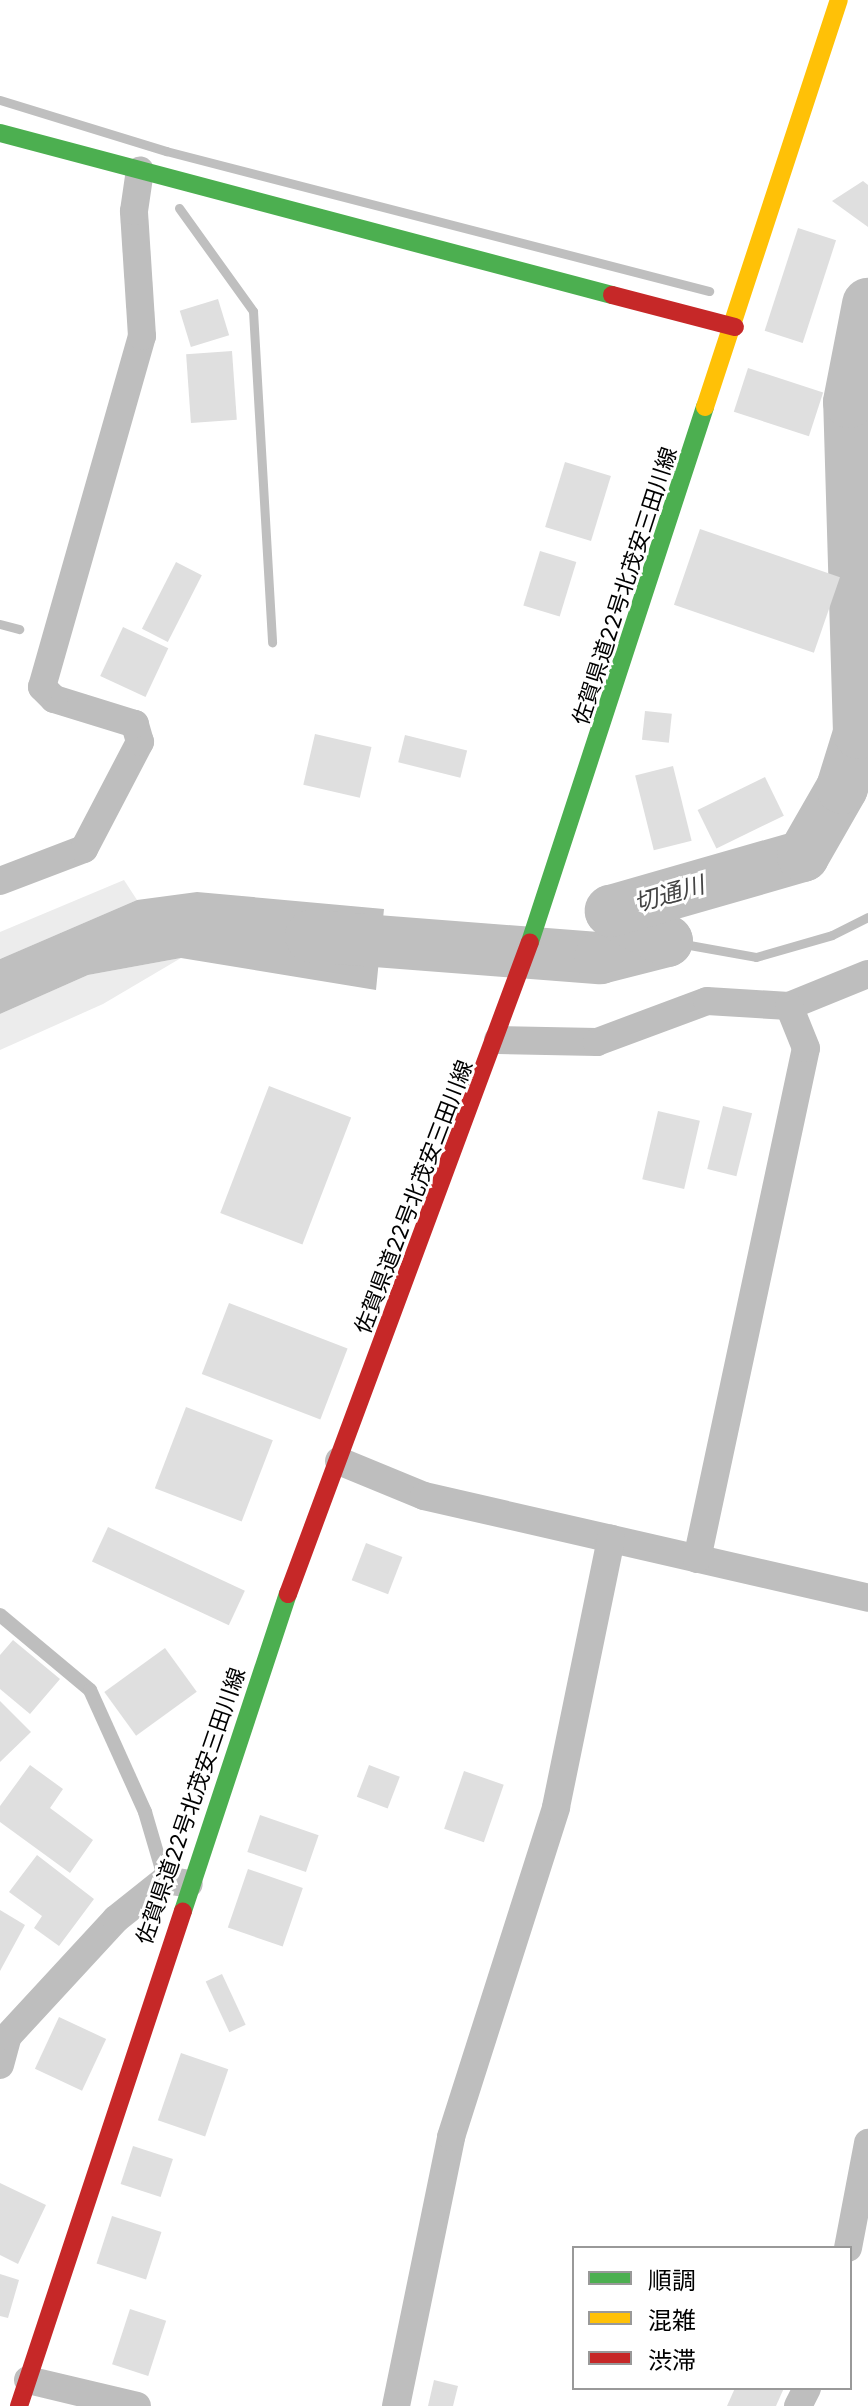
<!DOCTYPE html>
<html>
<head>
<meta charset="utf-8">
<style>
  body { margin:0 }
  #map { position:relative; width:868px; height:2406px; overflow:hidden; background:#fff; font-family:Inter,"Noto Sans JP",sans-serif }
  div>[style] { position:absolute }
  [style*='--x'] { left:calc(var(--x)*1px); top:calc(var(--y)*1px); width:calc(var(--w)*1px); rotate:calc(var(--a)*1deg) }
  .green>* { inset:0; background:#ececec }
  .water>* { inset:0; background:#bfbfbf }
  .stream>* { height:9px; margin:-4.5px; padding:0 4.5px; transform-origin:4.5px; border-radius:4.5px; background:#bfbfbf }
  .river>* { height:52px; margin:-26px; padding:0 26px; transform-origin:26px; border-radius:26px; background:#bfbfbf }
  .building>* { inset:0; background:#dfdfdf; transform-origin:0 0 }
  .lane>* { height:14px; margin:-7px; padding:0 7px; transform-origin:7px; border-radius:7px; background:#bebebe }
  .street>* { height:28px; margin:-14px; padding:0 14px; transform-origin:14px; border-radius:14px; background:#bebebe }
  .fast>* { height:18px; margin:-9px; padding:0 9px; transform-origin:9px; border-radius:9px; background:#4caf50 }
  .slow>* { height:18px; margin:-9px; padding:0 9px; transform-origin:9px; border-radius:9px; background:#ffc107 }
  .jam>* { height:18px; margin:-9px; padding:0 9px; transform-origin:9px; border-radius:9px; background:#c62828 }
  span { translate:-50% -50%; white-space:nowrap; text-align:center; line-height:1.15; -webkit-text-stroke:6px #fff; paint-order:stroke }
  .street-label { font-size:22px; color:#000 }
  .water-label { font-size:24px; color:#444; font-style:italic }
  .legend { position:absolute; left:572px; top:2246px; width:280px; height:144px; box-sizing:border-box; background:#fff; border:2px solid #999; margin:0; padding:10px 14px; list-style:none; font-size:24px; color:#000 }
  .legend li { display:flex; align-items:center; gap:16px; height:40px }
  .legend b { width:40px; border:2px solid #999 }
</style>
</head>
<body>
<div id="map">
  <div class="green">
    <i style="clip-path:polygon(124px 880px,137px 900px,0 959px,0 932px)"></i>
    <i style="clip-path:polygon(181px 958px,103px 1004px,0 1050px,0 1014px,88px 975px)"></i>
  </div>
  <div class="water">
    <i style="clip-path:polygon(197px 892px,384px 909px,376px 990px,181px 958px,88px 975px,0 1014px,0 959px,137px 900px)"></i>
  </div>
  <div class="stream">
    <i style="--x:0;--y:100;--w:174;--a:17.1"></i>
    <i style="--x:166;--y:151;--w:561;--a:14.46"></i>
    <i style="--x:179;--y:208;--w:127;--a:54.3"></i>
    <i style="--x:253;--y:311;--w:332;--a:86.7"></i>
    <i style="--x:0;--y:624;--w:20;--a:15"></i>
    <i style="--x:667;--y:941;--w:90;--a:10.2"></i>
    <i style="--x:756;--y:957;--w:79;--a:-16.1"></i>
    <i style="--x:832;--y:935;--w:40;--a:-26.6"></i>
  </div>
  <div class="river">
    <i style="--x:311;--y:936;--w:290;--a:4.4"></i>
    <i style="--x:600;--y:958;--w:69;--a:-14.2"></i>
    <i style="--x:667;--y:941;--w:64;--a:-151.8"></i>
    <i style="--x:611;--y:911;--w:200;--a:-16"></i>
    <i style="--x:803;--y:856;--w:78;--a:-60.2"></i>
    <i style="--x:842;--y:788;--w:58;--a:-72.8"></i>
    <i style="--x:859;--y:733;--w:331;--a:-91.7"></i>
    <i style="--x:849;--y:402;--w:100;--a:-79"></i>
  </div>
  <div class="building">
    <i style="clip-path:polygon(863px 181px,868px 185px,868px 227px,832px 201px)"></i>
    <i style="left:798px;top:228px;width:40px;height:108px;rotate:18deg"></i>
    <i style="left:218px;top:299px;width:38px;height:40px;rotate:73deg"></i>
    <i style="left:232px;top:351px;width:69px;height:46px;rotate:86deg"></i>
    <i style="left:748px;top:368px;width:79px;height:46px;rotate:18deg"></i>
    <i style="left:565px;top:462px;width:48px;height:68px;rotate:17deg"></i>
    <i style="left:700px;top:529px;width:148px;height:80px;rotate:19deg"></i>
    <i style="left:540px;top:551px;width:38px;height:57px;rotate:17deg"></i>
    <i style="left:176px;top:562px;width:29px;height:75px;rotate:27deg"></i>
    <i style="left:123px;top:627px;width:50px;height:54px;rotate:25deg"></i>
    <i style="left:645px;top:711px;width:27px;height:29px;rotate:6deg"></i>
    <i style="left:315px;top:734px;width:58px;height:52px;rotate:13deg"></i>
    <i style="left:405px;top:735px;width:64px;height:28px;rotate:14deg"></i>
    <i style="left:673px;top:766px;width:77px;height:39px;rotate:76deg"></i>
    <i style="left:765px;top:777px;width:43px;height:75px;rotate:64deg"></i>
    <i style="left:269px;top:1086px;width:88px;height:136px;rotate:21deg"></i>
    <i style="left:723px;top:1106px;width:30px;height:65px;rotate:14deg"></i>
    <i style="left:658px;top:1111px;width:43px;height:70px;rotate:13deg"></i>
    <i style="left:229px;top:1303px;width:127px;height:76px;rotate:21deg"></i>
    <i style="left:186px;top:1407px;width:93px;height:87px;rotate:21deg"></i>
    <i style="left:108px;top:1527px;width:151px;height:38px;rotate:25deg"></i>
    <i style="left:366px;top:1543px;width:39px;height:40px;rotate:21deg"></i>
    <i style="clip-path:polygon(13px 1640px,60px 1679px,30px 1714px,0 1689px,0 1655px)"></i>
    <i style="left:165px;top:1648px;width:54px;height:75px;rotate:54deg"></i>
    <i style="clip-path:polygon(0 1701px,31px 1732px,0 1762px)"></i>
    <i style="clip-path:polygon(30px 1765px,63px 1789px,50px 1808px,93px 1840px,70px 1873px,0 1822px,0 1806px)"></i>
    <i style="left:369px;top:1765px;width:33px;height:34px;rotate:21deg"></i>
    <i style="left:464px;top:1771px;width:42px;height:61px;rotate:19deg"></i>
    <i style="left:260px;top:1815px;width:62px;height:39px;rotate:19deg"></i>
    <i style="clip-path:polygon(37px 1855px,94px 1899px,59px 1946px,34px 1928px,42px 1916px,9px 1892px)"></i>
    <i style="left:248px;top:1869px;width:58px;height:62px;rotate:19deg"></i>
    <i style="clip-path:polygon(0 1910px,25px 1925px,0 1971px)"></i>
    <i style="left:222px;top:1974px;width:56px;height:18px;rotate:65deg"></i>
    <i style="left:59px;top:2017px;width:52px;height:57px;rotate:25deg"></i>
    <i style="left:181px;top:2053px;width:50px;height:71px;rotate:19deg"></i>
    <i style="left:133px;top:2146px;width:42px;height:40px;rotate:18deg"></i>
    <i style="clip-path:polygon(0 2183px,46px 2205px,18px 2264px,0 2255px)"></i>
    <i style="left:112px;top:2216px;width:52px;height:50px;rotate:18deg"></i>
    <i style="clip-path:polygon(0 2274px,19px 2280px,8px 2318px,0 2316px)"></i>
    <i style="left:130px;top:2309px;width:38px;height:58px;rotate:18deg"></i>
    <i style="clip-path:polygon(434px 2380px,458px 2386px,453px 2406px,428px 2406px)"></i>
    <i style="clip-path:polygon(735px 2388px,784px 2388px,776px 2406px,727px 2406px)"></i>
  </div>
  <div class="lane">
    <i style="--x:0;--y:1615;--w:117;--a:39.8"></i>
    <i style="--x:90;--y:1690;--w:134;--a:65.7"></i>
    <i style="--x:145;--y:1812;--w:71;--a:73.6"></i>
  </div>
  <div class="street">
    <i style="--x:0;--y:881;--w:90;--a:-20.9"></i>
    <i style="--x:84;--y:849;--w:121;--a:-62.4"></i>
    <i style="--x:140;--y:742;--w:19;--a:-106"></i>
    <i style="--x:135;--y:724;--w:85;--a:-162.8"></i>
    <i style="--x:54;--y:699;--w:17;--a:-135"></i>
    <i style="--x:42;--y:687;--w:365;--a:-74.1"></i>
    <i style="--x:142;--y:336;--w:125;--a:-93.7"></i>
    <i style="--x:134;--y:211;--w:41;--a:-81.7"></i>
    <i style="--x:498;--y:1040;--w:99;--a:1.2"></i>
    <i style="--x:597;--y:1042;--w:117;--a:-20.4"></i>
    <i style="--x:707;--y:1001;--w:82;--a:3.5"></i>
    <i style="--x:789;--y:1006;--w:85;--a:-22.1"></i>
    <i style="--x:339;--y:1461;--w:92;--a:22.4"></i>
    <i style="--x:424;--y:1496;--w:456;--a:12.9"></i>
    <i style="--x:697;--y:1559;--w:522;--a:-77.96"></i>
    <i style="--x:806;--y:1048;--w:45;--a:-112"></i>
    <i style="--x:0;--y:2065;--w:30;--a:-75"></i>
    <i style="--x:8;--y:2036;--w:159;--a:-47.3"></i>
    <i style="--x:116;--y:1919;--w:63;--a:-38.5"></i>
    <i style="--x:165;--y:1880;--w:24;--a:9"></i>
    <i style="--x:848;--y:2248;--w:107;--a:-79.2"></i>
    <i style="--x:28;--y:2380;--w:112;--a:13.4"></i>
    <i style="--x:396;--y:2406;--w:275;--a:-78.4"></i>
    <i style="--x:451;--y:2137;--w:346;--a:-72.3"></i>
    <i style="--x:556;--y:1807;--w:274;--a:-78.4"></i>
    <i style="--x:798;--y:2406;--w:20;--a:-63"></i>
  </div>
  <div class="fast">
    <i style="--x:0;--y:133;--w:633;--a:14.83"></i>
    <i style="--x:530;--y:942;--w:563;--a:-71.89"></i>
    <i style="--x:183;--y:1911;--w:334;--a:-71.7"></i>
  </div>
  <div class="slow">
    <i style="--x:705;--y:407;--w:428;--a:-71.8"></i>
  </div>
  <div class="jam">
    <i style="--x:612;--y:295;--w:127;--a:14.6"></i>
    <i style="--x:288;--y:1594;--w:695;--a:-69.64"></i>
    <i style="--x:19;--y:2406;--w:521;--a:-71.67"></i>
  </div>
  <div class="street-label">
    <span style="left:625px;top:586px;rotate:-72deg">佐賀県道22号北茂安三田川線</span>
    <span style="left:414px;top:1197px;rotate:-69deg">佐賀県道22号北茂安三田川線</span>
    <span style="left:191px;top:1806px;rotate:-71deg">佐賀県道22号北茂安三田川線</span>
  </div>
  <div class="water-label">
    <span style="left:669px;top:894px;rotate:-16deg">切通川</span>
  </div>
  <ul class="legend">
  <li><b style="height:10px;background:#4caf50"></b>順調</li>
  <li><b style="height:10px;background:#ffc107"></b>混雑</li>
  <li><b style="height:10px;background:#c62828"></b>渋滞</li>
  </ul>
</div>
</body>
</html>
